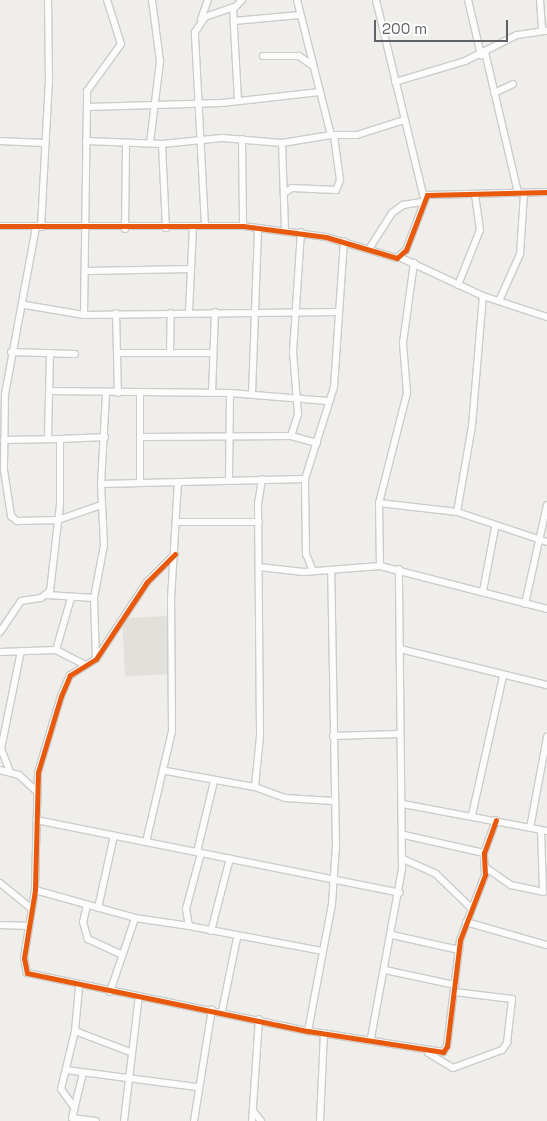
<!DOCTYPE html>
<html>
<head>
<meta charset="utf-8">
<style>
  body { margin:0 }
  #map { position:relative; width:547px; height:1121px; overflow:hidden; background:#efeeea; font-family:"Space Grotesk",sans-serif }
  div>[style] { position:absolute }
  [style*='--x'] { left:calc(var(--x)*1px); top:calc(var(--y)*1px); width:calc(var(--w)*1px); rotate:calc(var(--a)*1deg) }
  .education>* { inset:0; background:#e2e0da; transform-origin:0 0 }
  .roads { filter:drop-shadow(1px 0 #cbcccc) drop-shadow(-1px 0 #cbcccc) drop-shadow(0 1px #cbcccc) drop-shadow(0 -1px #cbcccc) }
  .minor>* { height:6px; margin:-3px; padding:0 3px; transform-origin:3px; border-radius:3px; background:#fdfcfc }
  .cycleway>* { height:5px; margin:-2.5px; padding:0 2.5px; transform-origin:2.5px; border-radius:2.5px; background:#e8590c }
  span { translate:-50% -50%; white-space:nowrap; text-align:center; line-height:1.15; -webkit-text-stroke:4px #fff; paint-order:stroke }
  .scale { position:absolute; left:374px; top:20px; width:134px; height:22px; box-sizing:border-box; border:2px solid #5f6368; border-top:0; padding-left:6px; font-size:15px; line-height:18px; white-space:nowrap; color:#5f6368; -webkit-text-stroke:4px #fff; paint-order:stroke }
</style>
</head>
<body>
<div id="map">
  <div class="education">
    <i style="left:167px;top:616px;width:58px;height:45px;rotate:87deg"></i>
  </div>
  <div class="roads">
    <div class="minor">
      <i style="--x:297;--y:0;--w:139;--a:75.9"></i>
      <i style="--x:331;--y:135;--w:26;--a:0"></i>
      <i style="--x:357;--y:135;--w:49;--a:-17.7"></i>
      <i style="--x:376;--y:0;--w:204;--a:76.4"></i>
      <i style="--x:468;--y:0;--w:57;--a:76.7"></i>
      <i style="--x:540;--y:0;--w:31;--a:86"></i>
      <i style="--x:201;--y:19;--w:20;--a:-70"></i>
      <i style="--x:234;--y:21;--w:66;--a:-5.2"></i>
      <i style="--x:485;--y:52;--w:145;--a:76.8"></i>
      <i style="--x:263;--y:56;--w:36;--a:0"></i>
      <i style="--x:299;--y:56;--w:16;--a:35"></i>
      <i style="--x:395;--y:82;--w:73;--a:-16.7"></i>
      <i style="--x:465;--y:61;--w:58;--a:-26.6"></i>
      <i style="--x:517;--y:35;--w:30;--a:-8"></i>
      <i style="--x:494;--y:93;--w:21;--a:-25"></i>
      <i style="--x:238;--y:101;--w:92;--a:-93.1"></i>
      <i style="--x:233;--y:9;--w:13;--a:-45"></i>
      <i style="--x:87;--y:107;--w:135;--a:-1.7"></i>
      <i style="--x:222;--y:103;--w:98;--a:-6.5"></i>
      <i style="--x:242;--y:139;--w:87;--a:89.3"></i>
      <i style="--x:0;--y:141;--w:44;--a:2.6"></i>
      <i style="--x:86;--y:141;--w:76;--a:2.3"></i>
      <i style="--x:162;--y:144;--w:60;--a:-5.7"></i>
      <i style="--x:222;--y:138;--w:60;--a:4.8"></i>
      <i style="--x:282;--y:143;--w:50;--a:-9.3"></i>
      <i style="--x:150;--y:143;--w:83;--a:-83"></i>
      <i style="--x:160;--y:61;--w:62;--a:-97.5"></i>
      <i style="--x:282;--y:143;--w:87;--a:88"></i>
      <i style="--x:162;--y:144;--w:84;--a:87.3"></i>
      <i style="--x:284;--y:193;--w:9;--a:-32"></i>
      <i style="--x:292;--y:188;--w:44;--a:2.6"></i>
      <i style="--x:336;--y:190;--w:11;--a:-68"></i>
      <i style="--x:340;--y:180;--w:44;--a:-97.8"></i>
      <i style="--x:0;--y:226;--w:243;--a:0"></i>
      <i style="--x:243;--y:226;--w:84;--a:7.5"></i>
      <i style="--x:326;--y:237;--w:74;--a:16.5"></i>
      <i style="--x:397;--y:258;--w:12;--a:-42"></i>
      <i style="--x:406;--y:250;--w:59;--a:-69.1"></i>
      <i style="--x:427;--y:195;--w:120;--a:-1.4"></i>
      <i style="--x:205;--y:226;--w:194;--a:-93"></i>
      <i style="--x:195;--y:32;--w:18;--a:-56"></i>
      <i style="--x:205;--y:17;--w:31;--a:-19"></i>
      <i style="--x:36;--y:227;--w:170;--a:100.5"></i>
      <i style="--x:5;--y:394;--w:76;--a:90.8"></i>
      <i style="--x:4;--y:470;--w:47;--a:81.3"></i>
      <i style="--x:11;--y:516;--w:8;--a:40"></i>
      <i style="--x:17;--y:521;--w:41;--a:-1.4"></i>
      <i style="--x:58;--y:520;--w:46;--a:-19.2"></i>
      <i style="--x:41;--y:227;--w:146;--a:-86.9"></i>
      <i style="--x:49;--y:81;--w:81;--a:-90.7"></i>
      <i style="--x:125;--y:229;--w:86;--a:-89.3"></i>
      <i style="--x:369;--y:249;--w:43;--a:-57.4"></i>
      <i style="--x:392;--y:213;--w:14;--a:-36"></i>
      <i style="--x:403;--y:205;--w:19;--a:-9"></i>
      <i style="--x:399;--y:257;--w:93;--a:24.9"></i>
      <i style="--x:483;--y:296;--w:67;--a:18.2"></i>
      <i style="--x:87;--y:271;--w:103;--a:-1.1"></i>
      <i style="--x:458;--y:285;--w:59;--a:-68.2"></i>
      <i style="--x:480;--y:230;--w:36;--a:-98"></i>
      <i style="--x:499;--y:301;--w:51;--a:-65.9"></i>
      <i style="--x:520;--y:254;--w:61;--a:-86.2"></i>
      <i style="--x:25;--y:305;--w:60;--a:9.6"></i>
      <i style="--x:84;--y:315;--w:255;--a:-0.7"></i>
      <i style="--x:189;--y:312;--w:85;--a:-87.3"></i>
      <i style="--x:116;--y:313;--w:80;--a:88.6"></i>
      <i style="--x:84;--y:315;--w:224;--a:-89.2"></i>
      <i style="--x:87;--y:91;--w:58;--a:-54.1"></i>
      <i style="--x:121;--y:44;--w:46;--a:-107.7"></i>
      <i style="--x:11;--y:352;--w:64;--a:1.8"></i>
      <i style="--x:170;--y:352;--w:39;--a:-89"></i>
      <i style="--x:118;--y:353;--w:95;--a:0"></i>
      <i style="--x:50;--y:391;--w:180;--a:0.6"></i>
      <i style="--x:230;--y:393;--w:98;--a:4.7"></i>
      <i style="--x:212;--y:393;--w:81;--a:-87.9"></i>
      <i style="--x:252;--y:394;--w:166;--a:-87.9"></i>
      <i style="--x:48;--y:436;--w:83;--a:-88.6"></i>
      <i style="--x:291;--y:436;--w:23;--a:-72"></i>
      <i style="--x:298;--y:414;--w:62;--a:-94.6"></i>
      <i style="--x:293;--y:352;--w:120;--a:-86.2"></i>
      <i style="--x:142;--y:437;--w:149;--a:-0.4"></i>
      <i style="--x:291;--y:436;--w:27;--a:15"></i>
      <i style="--x:60;--y:439;--w:45;--a:-2.5"></i>
      <i style="--x:229;--y:479;--w:86;--a:-89.3"></i>
      <i style="--x:262;--y:479;--w:24;--a:99"></i>
      <i style="--x:258;--y:503;--w:233;--a:89.5"></i>
      <i style="--x:260;--y:736;--w:51;--a:95.6"></i>
      <i style="--x:255;--y:787;--w:32;--a:20"></i>
      <i style="--x:285;--y:798;--w:48;--a:3.6"></i>
      <i style="--x:140;--y:482;--w:87;--a:-90"></i>
      <i style="--x:101;--y:484;--w:204;--a:-1.4"></i>
      <i style="--x:379;--y:503;--w:79;--a:6.6"></i>
      <i style="--x:457;--y:512;--w:95;--a:18.4"></i>
      <i style="--x:457;--y:512;--w:87;--a:-80.1"></i>
      <i style="--x:472;--y:426;--w:130;--a:-85.2"></i>
      <i style="--x:177;--y:522;--w:82;--a:0"></i>
      <i style="--x:175;--y:554;--w:40;--a:135"></i>
      <i style="--x:147;--y:582;--w:92;--a:123.5"></i>
      <i style="--x:96;--y:659;--w:31;--a:148"></i>
      <i style="--x:70;--y:675;--w:23;--a:113"></i>
      <i style="--x:61;--y:696;--w:79;--a:106.8"></i>
      <i style="--x:38;--y:772;--w:118;--a:91.5"></i>
      <i style="--x:35;--y:890;--w:69;--a:99.2"></i>
      <i style="--x:24;--y:958;--w:15;--a:79"></i>
      <i style="--x:27;--y:973;--w:287;--a:11.7"></i>
      <i style="--x:308;--y:1031;--w:137;--a:8.8"></i>
      <i style="--x:443;--y:1052;--w:7;--a:-56"></i>
      <i style="--x:447;--y:1046;--w:107;--a:-83"></i>
      <i style="--x:460;--y:940;--w:70;--a:-69"></i>
      <i style="--x:485;--y:875;--w:22;--a:-93"></i>
      <i style="--x:484;--y:853;--w:35;--a:-70"></i>
      <i style="--x:380;--y:566;--w:63;--a:-90.9"></i>
      <i style="--x:379;--y:503;--w:114;--a:-75.7"></i>
      <i style="--x:407;--y:393;--w:50;--a:-94.6"></i>
      <i style="--x:403;--y:343;--w:81;--a:-82.2"></i>
      <i style="--x:259;--y:567;--w:45;--a:6.3"></i>
      <i style="--x:304;--y:572;--w:76;--a:-4.5"></i>
      <i style="--x:380;--y:566;--w:172;--a:14.4"></i>
      <i style="--x:313;--y:571;--w:18;--a:-112"></i>
      <i style="--x:306;--y:554;--w:75;--a:-90.8"></i>
      <i style="--x:305;--y:479;--w:96;--a:-72.5"></i>
      <i style="--x:334;--y:387;--w:146;--a:-86.1"></i>
      <i style="--x:483;--y:591;--w:64;--a:-79.2"></i>
      <i style="--x:47;--y:595;--w:47;--a:3.7"></i>
      <i style="--x:525;--y:604;--w:101;--a:-77.5"></i>
      <i style="--x:0;--y:632;--w:37;--a:-56"></i>
      <i style="--x:21;--y:601;--w:20;--a:-9"></i>
      <i style="--x:41;--y:598;--w:11;--a:-38"></i>
      <i style="--x:50;--y:591;--w:88;--a:-83.4"></i>
      <i style="--x:60;--y:504;--w:65;--a:-90"></i>
      <i style="--x:60;--y:439;--w:56;--a:179"></i>
      <i style="--x:400;--y:649;--w:151;--a:13.8"></i>
      <i style="--x:56;--y:650;--w:54;--a:-73.9"></i>
      <i style="--x:0;--y:652;--w:56;--a:-2"></i>
      <i style="--x:56;--y:650;--w:33;--a:27"></i>
      <i style="--x:96;--y:659;--w:61;--a:-91.9"></i>
      <i style="--x:94;--y:598;--w:54;--a:-79.3"></i>
      <i style="--x:104;--y:545;--w:61;--a:-92.8"></i>
      <i style="--x:101;--y:484;--w:90;--a:-86.8"></i>
      <i style="--x:333;--y:736;--w:65;--a:-1.8"></i>
      <i style="--x:0;--y:770;--w:20;--a:15"></i>
      <i style="--x:19;--y:775;--w:23;--a:43"></i>
      <i style="--x:166;--y:771;--w:90;--a:10.2"></i>
      <i style="--x:10;--y:772;--w:25;--a:-111"></i>
      <i style="--x:1;--y:749;--w:100;--a:-78.5"></i>
      <i style="--x:403;--y:804;--w:147;--a:10.6"></i>
      <i style="--x:472;--y:815;--w:142;--a:-77.4"></i>
      <i style="--x:36;--y:820;--w:371;--a:11.3"></i>
      <i style="--x:530;--y:828;--w:93;--a:-79.4"></i>
      <i style="--x:404;--y:835;--w:82;--a:12.7"></i>
      <i style="--x:146;--y:842;--w:114;--a:-76.8"></i>
      <i style="--x:172;--y:731;--w:132;--a:-90.4"></i>
      <i style="--x:171;--y:599;--w:117;--a:-86.6"></i>
      <i style="--x:197;--y:852;--w:73;--a:-76.5"></i>
      <i style="--x:201;--y:853;--w:58;--a:105"></i>
      <i style="--x:186;--y:909;--w:17;--a:80"></i>
      <i style="--x:189;--y:926;--w:135;--a:10.6"></i>
      <i style="--x:403;--y:859;--w:36;--a:24"></i>
      <i style="--x:436;--y:874;--w:49;--a:44.2"></i>
      <i style="--x:485;--y:867;--w:32;--a:35"></i>
      <i style="--x:511;--y:885;--w:33;--a:12"></i>
      <i style="--x:543;--y:892;--w:62;--a:-91.8"></i>
      <i style="--x:0;--y:883;--w:41;--a:39.1"></i>
      <i style="--x:35;--y:890;--w:104;--a:15.6"></i>
      <i style="--x:135;--y:918;--w:55;--a:8.4"></i>
      <i style="--x:87;--y:905;--w:17;--a:103"></i>
      <i style="--x:83;--y:922;--w:18;--a:74"></i>
      <i style="--x:88;--y:939;--w:38;--a:25"></i>
      <i style="--x:98;--y:908;--w:74;--a:-77.5"></i>
      <i style="--x:466;--y:922;--w:84;--a:15.9"></i>
      <i style="--x:0;--y:925;--w:28;--a:2"></i>
      <i style="--x:211;--y:931;--w:75;--a:-75.4"></i>
      <i style="--x:392;--y:935;--w:69;--a:12.6"></i>
      <i style="--x:385;--y:970;--w:72;--a:12.1"></i>
      <i style="--x:110;--y:992;--w:78;--a:-71.3"></i>
      <i style="--x:222;--y:1011;--w:75;--a:-78.4"></i>
      <i style="--x:75;--y:1031;--w:59;--a:20.9"></i>
      <i style="--x:308;--y:1031;--w:129;--a:-79.3"></i>
      <i style="--x:332;--y:904;--w:58;--a:-86.1"></i>
      <i style="--x:336;--y:846;--w:275;--a:-91"></i>
      <i style="--x:371;--y:1038;--w:172;--a:-79.6"></i>
      <i style="--x:402;--y:869;--w:300;--a:-90.6"></i>
      <i style="--x:428;--y:1053;--w:29;--a:31"></i>
      <i style="--x:453;--y:1068;--w:52;--a:-20.2"></i>
      <i style="--x:502;--y:1050;--w:9;--a:-54"></i>
      <i style="--x:507;--y:1043;--w:44;--a:-83.5"></i>
      <i style="--x:512;--y:999;--w:58;--a:-173.1"></i>
      <i style="--x:66;--y:1070;--w:132;--a:7.4"></i>
      <i style="--x:83;--y:1073;--w:46;--a:103.7"></i>
      <i style="--x:72;--y:1118;--w:24;--a:7"></i>
      <i style="--x:74;--y:1107;--w:22;--a:-126"></i>
      <i style="--x:61;--y:1089;--w:60;--a:-76.4"></i>
      <i style="--x:75;--y:1031;--w:44;--a:-84.8"></i>
      <i style="--x:253;--y:1111;--w:13;--a:51"></i>
      <i style="--x:124;--y:1121;--w:126;--a:-83.2"></i>
      <i style="--x:194;--y:1121;--w:113;--a:-80.9"></i>
      <i style="--x:252;--y:1121;--w:102;--a:-86.1"></i>
      <i style="--x:320;--y:1121;--w:88;--a:-87.4"></i>
    </div>
  </div>
  <div class="cycleway">
    <i style="--x:0;--y:226;--w:243;--a:0"></i>
    <i style="--x:243;--y:226;--w:84;--a:7.5"></i>
    <i style="--x:326;--y:237;--w:74;--a:16.5"></i>
    <i style="--x:397;--y:258;--w:12;--a:-42"></i>
    <i style="--x:406;--y:250;--w:59;--a:-69.1"></i>
    <i style="--x:427;--y:195;--w:120;--a:-1.4"></i>
    <i style="--x:175;--y:554;--w:40;--a:135"></i>
    <i style="--x:147;--y:582;--w:92;--a:123.5"></i>
    <i style="--x:96;--y:659;--w:31;--a:148"></i>
    <i style="--x:70;--y:675;--w:23;--a:113"></i>
    <i style="--x:61;--y:696;--w:79;--a:106.8"></i>
    <i style="--x:38;--y:772;--w:118;--a:91.5"></i>
    <i style="--x:35;--y:890;--w:69;--a:99.2"></i>
    <i style="--x:24;--y:958;--w:15;--a:79"></i>
    <i style="--x:27;--y:973;--w:287;--a:11.7"></i>
    <i style="--x:308;--y:1031;--w:137;--a:8.8"></i>
    <i style="--x:443;--y:1052;--w:7;--a:-56"></i>
    <i style="--x:447;--y:1046;--w:107;--a:-83"></i>
    <i style="--x:460;--y:940;--w:70;--a:-69"></i>
    <i style="--x:485;--y:875;--w:22;--a:-93"></i>
    <i style="--x:484;--y:853;--w:35;--a:-70"></i>
  </div>
  <div class="scale">200 m</div>
</div>
</body>
</html>
